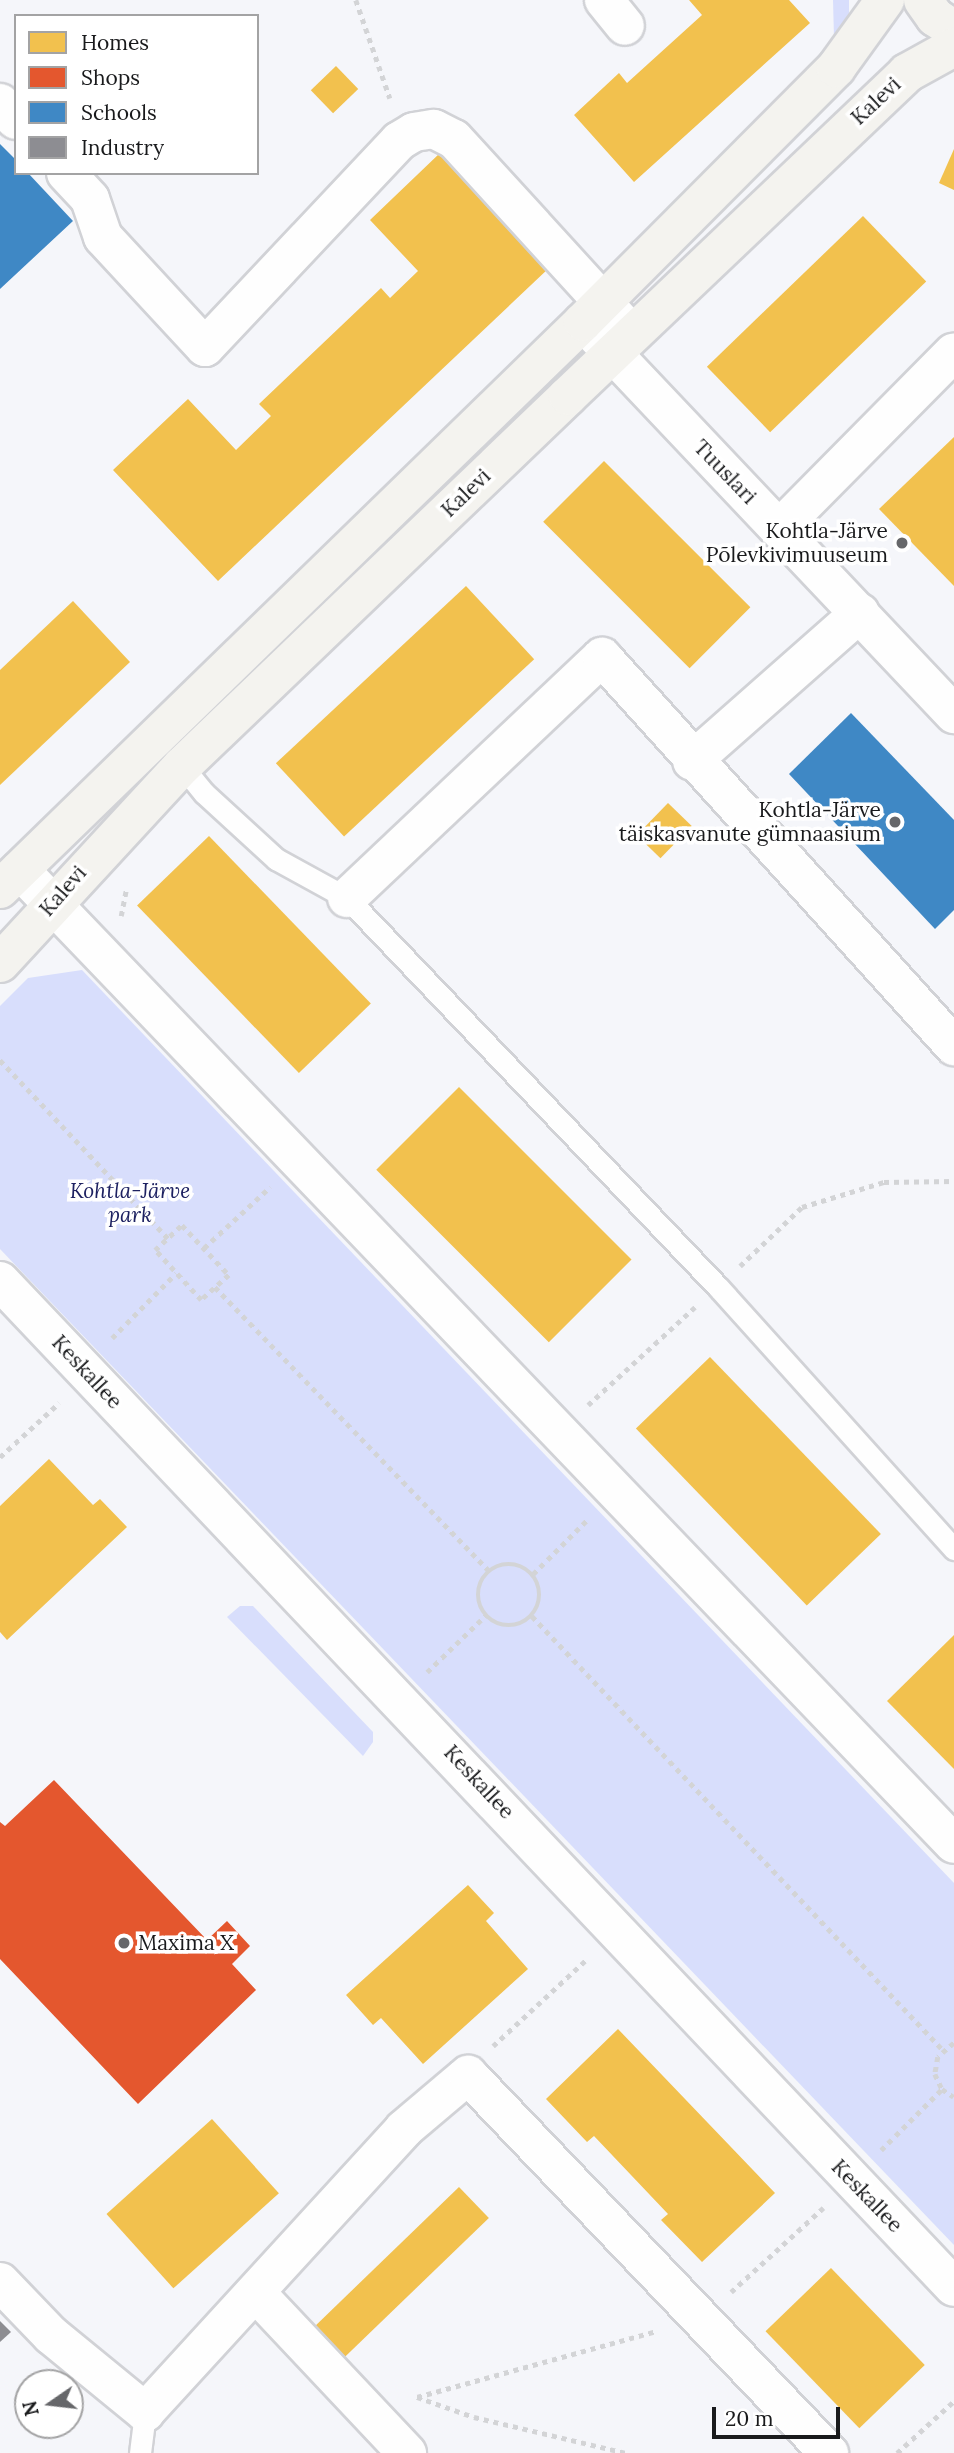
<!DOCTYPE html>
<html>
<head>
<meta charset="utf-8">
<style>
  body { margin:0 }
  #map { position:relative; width:954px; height:2453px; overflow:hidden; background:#f5f6fa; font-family:Lora,serif }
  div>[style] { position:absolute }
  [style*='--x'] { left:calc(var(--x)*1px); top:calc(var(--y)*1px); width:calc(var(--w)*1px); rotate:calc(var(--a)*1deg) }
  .green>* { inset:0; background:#d8defc }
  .homes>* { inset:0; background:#f2c14e; transform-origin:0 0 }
  .shops>* { inset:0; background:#e4572e }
  .schools>* { inset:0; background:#3f88c5 }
  .industry>* { inset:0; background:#8d8d92 }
  .path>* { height:4.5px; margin-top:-2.25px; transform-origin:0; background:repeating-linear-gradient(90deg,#d3d4d6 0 5px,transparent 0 10px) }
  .path>.ring { margin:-2.25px; padding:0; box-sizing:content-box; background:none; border:4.5px solid #d3d4d6; border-radius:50% }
  .roads { filter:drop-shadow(2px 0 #d1d2d6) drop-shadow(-2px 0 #d1d2d6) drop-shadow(0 2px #d1d2d6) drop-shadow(0 -2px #d1d2d6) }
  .service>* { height:21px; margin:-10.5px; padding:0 10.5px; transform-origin:10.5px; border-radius:10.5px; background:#fefefe }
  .minor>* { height:38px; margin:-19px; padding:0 19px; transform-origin:19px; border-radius:19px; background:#fefefe }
  .secondary>* { height:38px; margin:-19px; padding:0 19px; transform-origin:19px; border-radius:19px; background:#f4f3ef }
  .dots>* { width:19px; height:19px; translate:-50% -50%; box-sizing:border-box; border:4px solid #fff; border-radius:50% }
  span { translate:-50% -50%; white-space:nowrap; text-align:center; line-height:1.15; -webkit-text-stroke:7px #fff; paint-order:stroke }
  .street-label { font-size:21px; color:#191a1c }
  .poi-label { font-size:21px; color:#191a1c }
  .right { translate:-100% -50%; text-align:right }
  .left { translate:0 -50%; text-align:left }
  .park-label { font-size:21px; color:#1d2161; font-style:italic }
  .legend { position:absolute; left:14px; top:14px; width:245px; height:161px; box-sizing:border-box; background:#fff; border:2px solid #a3a3a4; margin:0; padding:9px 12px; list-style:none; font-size:21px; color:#191a1c }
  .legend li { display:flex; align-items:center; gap:14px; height:35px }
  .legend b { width:35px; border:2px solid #a3a3a4 }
  .north { position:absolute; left:14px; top:2369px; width:70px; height:70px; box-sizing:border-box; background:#fff; border:2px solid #a3a3a4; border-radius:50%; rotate:256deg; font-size:19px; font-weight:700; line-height:28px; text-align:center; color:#191a1c }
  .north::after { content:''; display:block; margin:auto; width:24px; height:32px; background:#66676a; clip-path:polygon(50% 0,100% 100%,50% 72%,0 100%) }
  .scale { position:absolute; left:712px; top:2407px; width:128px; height:32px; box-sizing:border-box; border:4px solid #191a1c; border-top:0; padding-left:9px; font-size:21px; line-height:24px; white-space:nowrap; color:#191a1c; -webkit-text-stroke:5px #fff; paint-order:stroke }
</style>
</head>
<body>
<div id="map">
  <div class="green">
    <i style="clip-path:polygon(833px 0,849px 0,849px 14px,847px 30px,834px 38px)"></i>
    <i style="clip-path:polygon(82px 970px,954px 1883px,954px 2245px,0 1249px,0 1006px,28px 978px)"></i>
    <i style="clip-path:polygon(240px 1606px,253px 1606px,373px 1732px,373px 1742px,363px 1756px,227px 1617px)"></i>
  </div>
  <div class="homes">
    <i style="clip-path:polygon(689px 0,789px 0,810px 23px,634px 182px,574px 115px,619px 73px,627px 83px,702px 15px)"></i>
    <i style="left:336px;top:66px;width:32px;height:35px;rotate:46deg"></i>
    <i style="clip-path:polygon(954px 149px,954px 190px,939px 183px)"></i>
    <i style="clip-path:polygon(440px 153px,549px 268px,218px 581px,113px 470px,188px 399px,236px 450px,271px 416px,259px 404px,381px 288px,390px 298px,418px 271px,370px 220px)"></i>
    <i style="left:863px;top:216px;width:91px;height:217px;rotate:46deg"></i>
    <i style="clip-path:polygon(954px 437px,954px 586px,879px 509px)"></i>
    <i style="left:604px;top:461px;width:207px;height:86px;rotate:45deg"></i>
    <i style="left:466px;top:586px;width:100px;height:260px;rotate:47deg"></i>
    <i style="clip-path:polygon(73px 601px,130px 662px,0 785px,0 670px)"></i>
    <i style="left:668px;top:803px;width:33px;height:45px;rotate:44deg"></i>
    <i style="left:209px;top:836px;width:233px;height:100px;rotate:46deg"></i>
    <i style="left:459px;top:1087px;width:244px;height:117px;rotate:45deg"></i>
    <i style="left:710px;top:1357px;width:246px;height:103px;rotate:46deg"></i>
    <i style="clip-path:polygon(49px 1459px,93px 1505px,100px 1499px,127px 1527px,7px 1640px,0 1632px,0 1506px)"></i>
    <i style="clip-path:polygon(954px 1635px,954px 1769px,887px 1701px)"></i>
    <i style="clip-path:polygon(468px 1885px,494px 1913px,486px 1921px,528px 1969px,423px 2064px,381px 2018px,373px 2025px,346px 1995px)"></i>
    <i style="clip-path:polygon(618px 2029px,775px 2193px,702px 2262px,661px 2220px,668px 2214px,594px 2136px,587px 2142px,546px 2099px)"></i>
    <i style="left:212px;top:2119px;width:100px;height:142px;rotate:48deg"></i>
    <i style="left:459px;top:2187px;width:43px;height:205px;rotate:46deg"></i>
    <i style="left:831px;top:2268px;width:135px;height:91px;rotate:46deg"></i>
  </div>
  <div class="shops">
    <i style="clip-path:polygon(54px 1780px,207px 1940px,227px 1921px,250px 1946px,232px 1964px,256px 1990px,138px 2104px,0 1959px,0 1822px,5px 1826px)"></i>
  </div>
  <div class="schools">
    <i style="clip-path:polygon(0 144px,16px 160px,16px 173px,28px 173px,73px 221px,0 289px)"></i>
    <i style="clip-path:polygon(851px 713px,954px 820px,954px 910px,935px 929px,789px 774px)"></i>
  </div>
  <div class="industry">
    <i style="clip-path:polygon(0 2321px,11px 2332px,0 2342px)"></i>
  </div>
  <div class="path">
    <i style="--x:356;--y:0;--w:104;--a:70.9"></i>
    <i style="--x:121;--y:916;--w:26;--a:-79"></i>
    <i style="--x:0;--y:1060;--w:245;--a:46.7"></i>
    <i style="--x:182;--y:1225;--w:69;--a:46.8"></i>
    <i style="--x:229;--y:1275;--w:38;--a:138"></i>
    <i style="--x:201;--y:1300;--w:68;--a:-132.6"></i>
    <i style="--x:155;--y:1250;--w:37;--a:-43"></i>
    <i style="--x:204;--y:1248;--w:90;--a:-42.7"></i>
    <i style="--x:740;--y:1266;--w:86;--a:-43.6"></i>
    <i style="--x:802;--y:1207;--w:86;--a:-17"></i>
    <i style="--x:884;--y:1182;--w:70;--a:-0.8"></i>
    <i style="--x:215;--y:1287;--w:395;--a:46"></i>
    <i style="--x:112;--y:1338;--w:91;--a:-45.4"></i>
    <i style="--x:588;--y:1405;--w:145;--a:-42.5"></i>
    <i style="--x:0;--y:1457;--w:80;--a:-42.5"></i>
    <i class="ring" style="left:478px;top:1564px;width:57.5px;height:57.5px"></i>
    <i style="--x:533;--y:1574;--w:76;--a:-45"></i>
    <i style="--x:532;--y:1616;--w:598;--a:46.56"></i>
    <i style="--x:427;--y:1672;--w:82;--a:-44"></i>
    <i style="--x:954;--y:2043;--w:21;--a:139"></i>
    <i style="--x:938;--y:2057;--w:17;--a:100"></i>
    <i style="--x:935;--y:2074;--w:17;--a:65"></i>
    <i style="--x:942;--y:2089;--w:14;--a:34"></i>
    <i style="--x:493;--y:2046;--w:128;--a:-42.8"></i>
    <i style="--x:881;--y:2150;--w:86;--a:-45"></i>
    <i style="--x:731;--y:2292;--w:125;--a:-42.4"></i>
    <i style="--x:417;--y:2397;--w:249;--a:-15.4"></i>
    <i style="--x:417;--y:2397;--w:60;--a:19.3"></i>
    <i style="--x:474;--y:2417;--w:156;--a:13.3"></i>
    <i style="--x:897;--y:2453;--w:77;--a:-42.4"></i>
  </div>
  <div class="roads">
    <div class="service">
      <i style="--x:182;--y:766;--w:35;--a:51"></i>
      <i style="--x:204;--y:793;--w:98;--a:42.5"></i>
      <i style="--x:276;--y:859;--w:81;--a:28.8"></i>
      <i style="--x:347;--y:898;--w:538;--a:46.36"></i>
      <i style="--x:718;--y:1287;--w:353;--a:48"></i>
      <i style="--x:140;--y:2453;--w:41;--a:-83"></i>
    </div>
    <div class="minor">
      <i style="--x:604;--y:0;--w:33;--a:51"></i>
      <i style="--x:0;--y:103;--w:23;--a:47"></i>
      <i style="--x:66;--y:173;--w:35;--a:47"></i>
      <i style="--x:90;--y:199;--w:40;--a:71.1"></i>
      <i style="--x:103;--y:237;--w:150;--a:47.2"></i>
      <i style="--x:205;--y:347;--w:283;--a:-46.7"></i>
      <i style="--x:399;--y:141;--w:17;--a:-31"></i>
      <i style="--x:414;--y:132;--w:20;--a:-9"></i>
      <i style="--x:434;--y:129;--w:22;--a:27"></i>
      <i style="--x:454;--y:139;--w:264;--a:47.6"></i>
      <i style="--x:583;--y:322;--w:540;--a:46.58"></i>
      <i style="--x:780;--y:528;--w:247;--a:-45.3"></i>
      <i style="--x:692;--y:761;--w:224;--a:-41.4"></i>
      <i style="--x:20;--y:870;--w:1349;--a:46.2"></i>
      <i style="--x:347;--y:898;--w:351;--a:-43.4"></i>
      <i style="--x:602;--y:657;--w:525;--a:47.86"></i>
      <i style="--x:0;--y:1281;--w:1386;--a:46.52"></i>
      <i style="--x:0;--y:2282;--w:74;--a:46.1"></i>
      <i style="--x:51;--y:2335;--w:122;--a:39.3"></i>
      <i style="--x:145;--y:2412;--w:384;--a:-47.5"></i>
      <i style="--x:404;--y:2129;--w:84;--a:-40.2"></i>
      <i style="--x:468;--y:2075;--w:523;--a:46.32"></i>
      <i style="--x:257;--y:2294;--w:219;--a:46.7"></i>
    </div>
    <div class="secondary">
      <i style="--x:923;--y:0;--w:21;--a:55"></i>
      <i style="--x:935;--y:17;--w:23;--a:34"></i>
      <i style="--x:0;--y:889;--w:813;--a:-44.2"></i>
      <i style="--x:583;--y:322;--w:359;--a:-45.1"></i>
      <i style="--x:836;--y:68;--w:84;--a:-54.2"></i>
      <i style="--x:0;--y:963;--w:268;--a:-47.3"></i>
      <i style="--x:182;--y:766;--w:535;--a:-43.79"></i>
      <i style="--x:568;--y:396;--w:468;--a:-43.6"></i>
      <i style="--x:907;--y:73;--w:54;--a:-29"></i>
    </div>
  </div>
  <div class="dots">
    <i style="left:902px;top:543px;background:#66676a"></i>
    <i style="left:895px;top:822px;background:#66676a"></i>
    <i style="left:124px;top:1943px;background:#66676a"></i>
  </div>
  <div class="street-label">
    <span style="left:876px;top:101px;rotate:-43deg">Kalevi</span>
    <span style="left:725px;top:472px;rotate:46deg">Tuuslari</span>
    <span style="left:466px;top:493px;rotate:-44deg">Kalevi</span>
    <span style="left:63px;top:891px;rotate:-49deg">Kalevi</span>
    <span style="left:87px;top:1372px;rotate:47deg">Keskallee</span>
    <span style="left:479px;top:1782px;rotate:47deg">Keskallee</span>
    <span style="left:867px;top:2196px;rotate:46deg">Keskallee</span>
  </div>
  <div class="poi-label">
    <span class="right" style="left:888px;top:543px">Kohtla-Järve<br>Põlevkivimuuseum</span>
    <span class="right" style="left:881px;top:822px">Kohtla-Järve<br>täiskasvanute gümnaasium</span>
    <span class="left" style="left:138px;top:1943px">Maxima X</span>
  </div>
  <div class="park-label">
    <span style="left:130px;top:1203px">Kohtla-Järve<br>park</span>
  </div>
  <ul class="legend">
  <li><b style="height:19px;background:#f2c14e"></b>Homes</li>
  <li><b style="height:19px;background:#e4572e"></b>Shops</li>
  <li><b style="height:19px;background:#3f88c5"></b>Schools</li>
  <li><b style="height:19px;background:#8d8d92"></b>Industry</li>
  </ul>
  <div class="north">N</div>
  <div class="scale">20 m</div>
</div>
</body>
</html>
